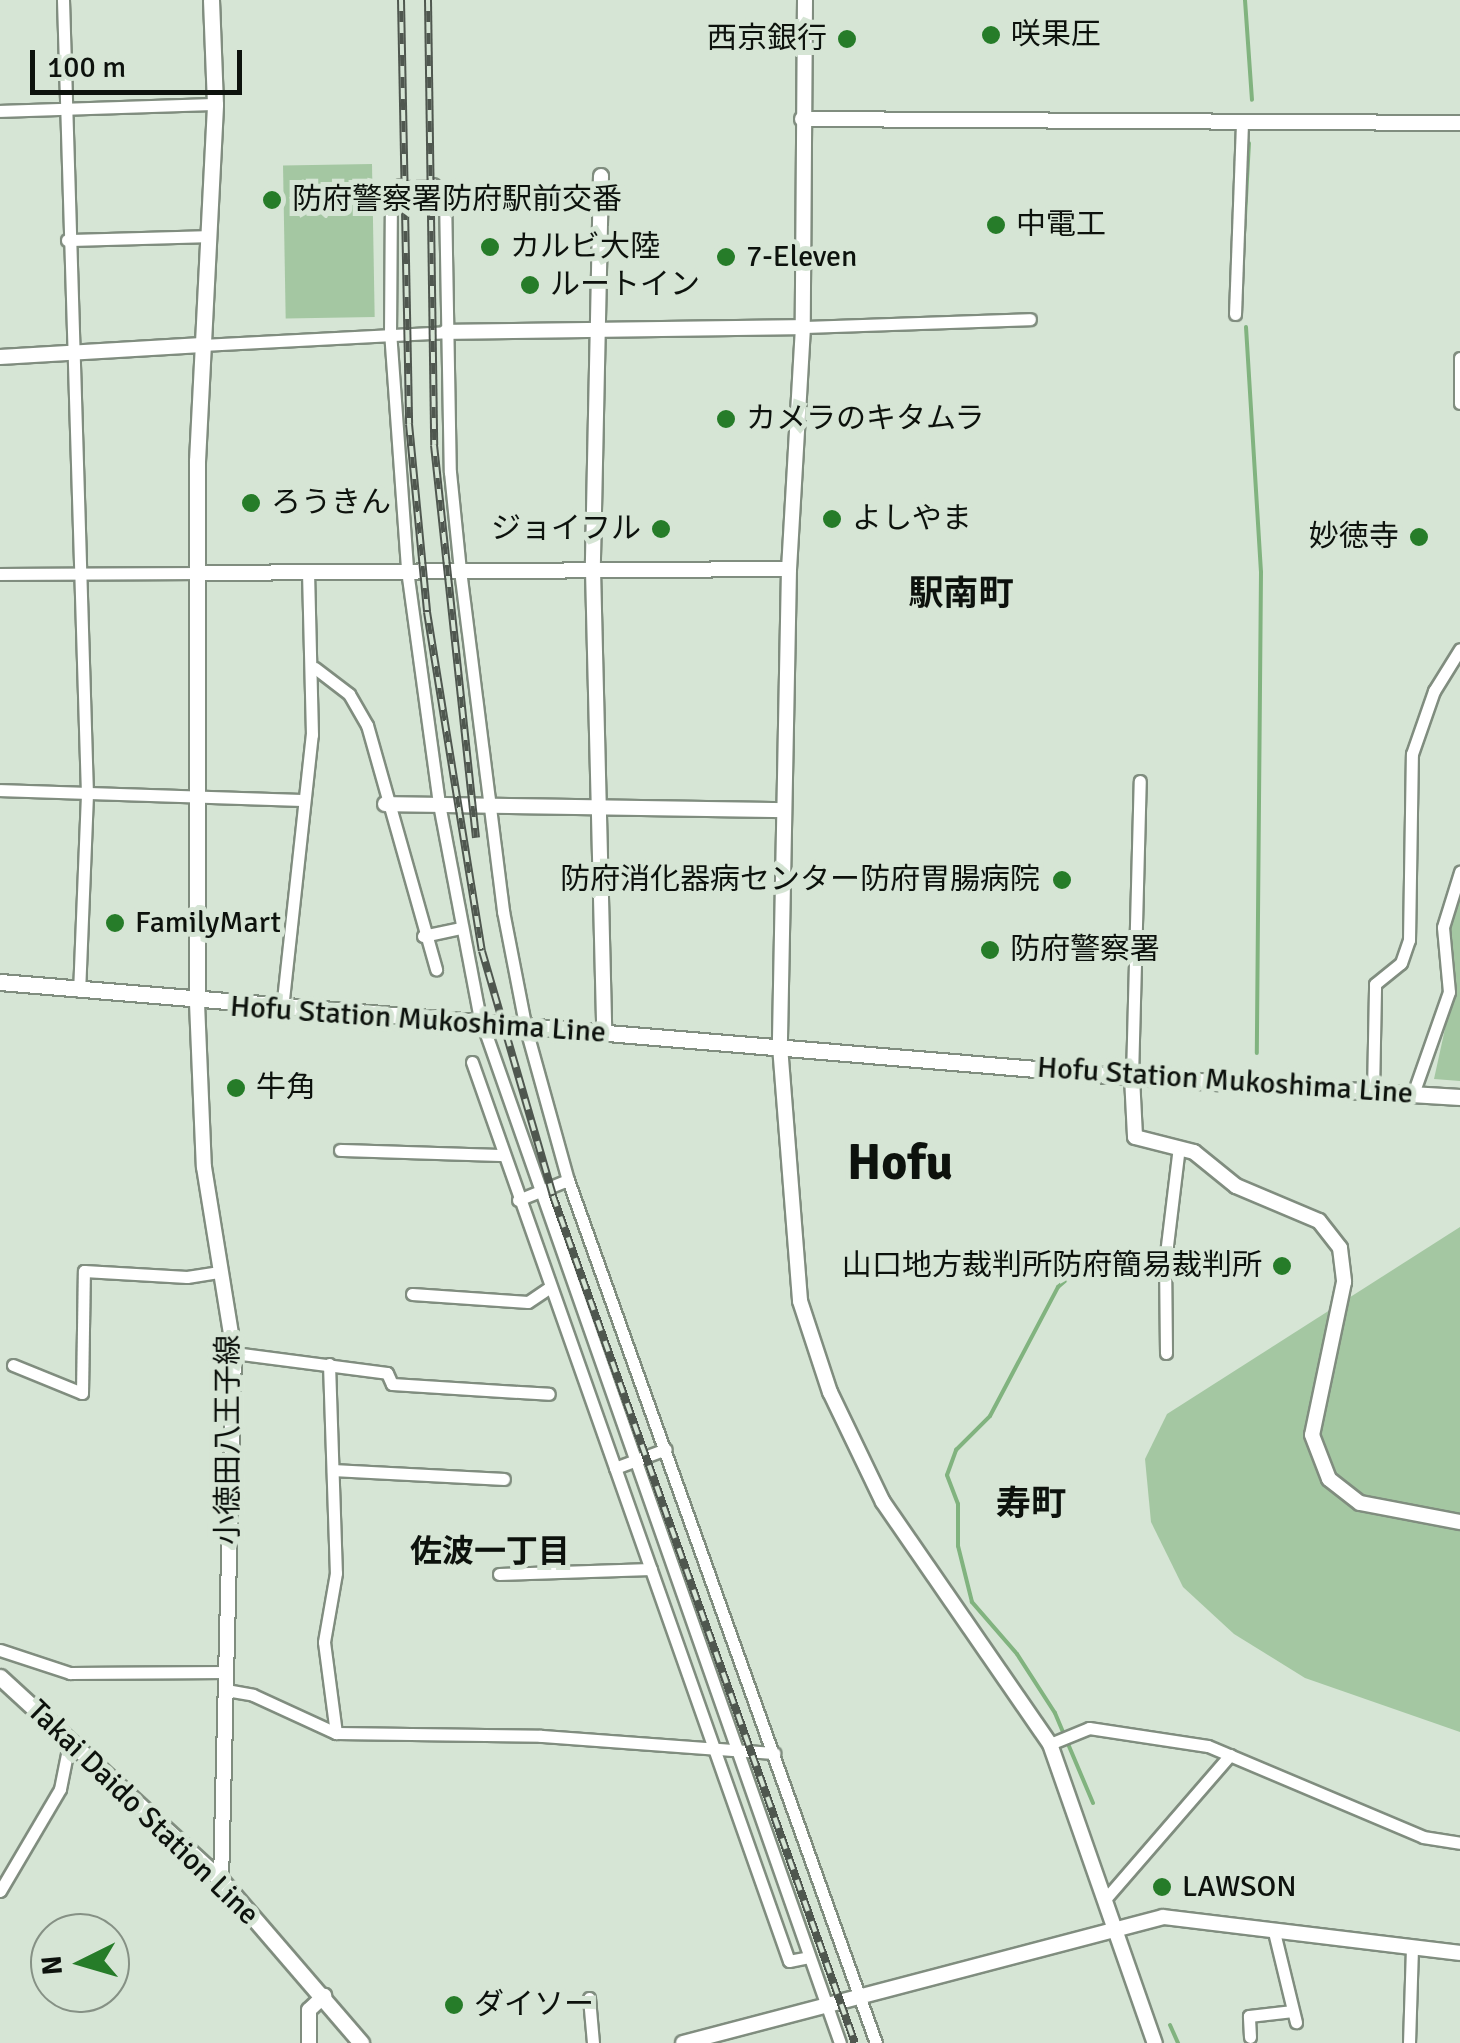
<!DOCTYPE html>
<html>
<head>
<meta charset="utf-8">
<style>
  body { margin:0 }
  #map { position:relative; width:1460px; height:2043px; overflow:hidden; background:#d6e5d5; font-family:Signika,"Noto Sans JP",sans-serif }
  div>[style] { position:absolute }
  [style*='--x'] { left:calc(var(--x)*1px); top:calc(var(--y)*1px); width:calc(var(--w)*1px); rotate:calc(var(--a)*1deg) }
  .green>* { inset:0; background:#a4c7a2; transform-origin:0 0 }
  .stream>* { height:4px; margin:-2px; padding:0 2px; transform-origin:2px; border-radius:2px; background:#81b37f }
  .minor-tunnel>* { height:11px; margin-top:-5.5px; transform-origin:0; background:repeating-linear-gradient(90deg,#b8c5b7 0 11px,transparent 0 16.5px) }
  .roads { filter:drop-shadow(2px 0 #808d7f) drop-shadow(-2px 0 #808d7f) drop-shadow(0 2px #808d7f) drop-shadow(0 -2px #808d7f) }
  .minor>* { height:11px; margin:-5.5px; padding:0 5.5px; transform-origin:5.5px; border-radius:5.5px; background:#fff }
  .tertiary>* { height:14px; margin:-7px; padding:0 7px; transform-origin:7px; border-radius:7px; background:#fff }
  .secondary>* { height:15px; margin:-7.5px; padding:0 7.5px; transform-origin:7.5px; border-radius:7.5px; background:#fff }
  .rail>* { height:8px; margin-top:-4px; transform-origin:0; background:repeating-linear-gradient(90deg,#d6e5d5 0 11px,#4f574f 0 22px); box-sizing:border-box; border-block:2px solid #4f574f }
  .dots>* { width:28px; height:28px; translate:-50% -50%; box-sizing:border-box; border:5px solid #d6e5d5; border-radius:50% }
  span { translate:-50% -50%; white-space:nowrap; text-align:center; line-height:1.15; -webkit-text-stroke:10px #d6e5d5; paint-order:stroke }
  .poi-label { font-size:30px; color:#0d120d }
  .left { translate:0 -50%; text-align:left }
  .right { translate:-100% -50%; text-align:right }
  .street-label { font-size:30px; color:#0d120d }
  .neighbourhood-label { font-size:32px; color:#0d120d; font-weight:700 }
  .quarter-label { font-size:35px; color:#0d120d; font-weight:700 }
  .town-label { font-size:50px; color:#0d120d; font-weight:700 }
  .north { position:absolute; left:30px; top:1913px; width:100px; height:100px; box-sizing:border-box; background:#d6e5d5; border:2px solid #869185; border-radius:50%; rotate:265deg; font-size:28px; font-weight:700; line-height:40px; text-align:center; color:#0d120d }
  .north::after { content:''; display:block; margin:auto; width:35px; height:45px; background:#267c29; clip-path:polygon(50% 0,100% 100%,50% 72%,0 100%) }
  .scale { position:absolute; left:30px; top:50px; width:212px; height:45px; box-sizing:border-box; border:5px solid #0d120d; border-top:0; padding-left:12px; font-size:30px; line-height:35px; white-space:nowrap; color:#0d120d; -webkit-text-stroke:8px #d6e5d5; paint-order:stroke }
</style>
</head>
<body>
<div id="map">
  <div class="green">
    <i style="left:372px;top:164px;width:153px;height:89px;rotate:89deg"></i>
    <i style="clip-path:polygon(1460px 886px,1460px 1081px,1434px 1079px,1455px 983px,1449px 918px)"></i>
    <i style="clip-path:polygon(1460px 1227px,1460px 1732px,1305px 1678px,1234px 1634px,1183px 1587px,1151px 1522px,1145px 1459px,1167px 1414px)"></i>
  </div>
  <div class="stream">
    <i style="--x:1245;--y:0;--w:100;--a:86"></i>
    <i style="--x:1243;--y:253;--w:110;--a:-86.9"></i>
    <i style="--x:1246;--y:327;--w:245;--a:86.5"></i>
    <i style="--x:1261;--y:572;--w:481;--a:90.5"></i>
    <i style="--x:1093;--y:1803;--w:98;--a:-112.9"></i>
    <i style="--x:1055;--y:1713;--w:70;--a:-122.8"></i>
    <i style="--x:1017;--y:1654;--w:69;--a:-130.9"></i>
    <i style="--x:972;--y:1602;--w:58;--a:-104"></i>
    <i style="--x:958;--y:1546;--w:42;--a:-90"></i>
    <i style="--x:958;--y:1504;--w:31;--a:-111"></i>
    <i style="--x:947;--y:1475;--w:27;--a:-70"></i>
    <i style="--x:956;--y:1450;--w:48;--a:-45"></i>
    <i style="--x:990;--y:1416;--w:146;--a:-62.2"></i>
    <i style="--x:1058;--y:1287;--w:30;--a:-41"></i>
    <i style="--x:1081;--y:1267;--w:55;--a:-19.1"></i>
    <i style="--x:1170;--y:2025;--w:20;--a:66"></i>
  </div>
  <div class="minor-tunnel">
    <i style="--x:400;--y:185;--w:33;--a:-2"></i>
  </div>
  <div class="roads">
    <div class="minor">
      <i style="--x:63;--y:0;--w:794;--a:88.27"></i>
      <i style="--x:87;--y:794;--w:197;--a:92.3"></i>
      <i style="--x:0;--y:111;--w:215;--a:-1.9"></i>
      <i style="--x:433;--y:184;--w:17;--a:45"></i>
      <i style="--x:445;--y:196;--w:276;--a:89"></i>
      <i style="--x:450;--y:472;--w:99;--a:84.2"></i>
      <i style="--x:460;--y:570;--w:344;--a:82.8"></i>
      <i style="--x:503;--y:911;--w:120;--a:79"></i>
      <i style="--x:526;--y:1029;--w:157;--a:74.5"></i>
      <i style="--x:568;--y:1180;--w:916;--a:70.36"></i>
      <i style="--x:400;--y:185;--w:11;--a:142"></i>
      <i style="--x:391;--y:192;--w:139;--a:90.4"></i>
      <i style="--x:390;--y:331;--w:240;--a:85.9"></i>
      <i style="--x:407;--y:570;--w:236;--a:82.2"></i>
      <i style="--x:439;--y:804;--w:214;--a:79.2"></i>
      <i style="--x:479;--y:1014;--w:1090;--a:70.67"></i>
      <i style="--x:67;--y:240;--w:140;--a:-1.6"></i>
      <i style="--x:1235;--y:314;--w:191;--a:-87.9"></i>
      <i style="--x:803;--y:327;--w:227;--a:-2"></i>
      <i style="--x:202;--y:345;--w:244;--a:-3"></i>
      <i style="--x:1460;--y:358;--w:45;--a:90"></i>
      <i style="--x:0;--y:574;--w:198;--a:-0.3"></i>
      <i style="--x:315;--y:668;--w:43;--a:37.4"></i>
      <i style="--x:349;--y:694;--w:36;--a:60"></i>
      <i style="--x:367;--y:725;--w:254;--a:74.2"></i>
      <i style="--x:0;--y:790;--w:304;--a:1.9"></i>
      <i style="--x:423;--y:936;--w:39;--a:-12"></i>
      <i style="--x:282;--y:1009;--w:276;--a:-83.8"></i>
      <i style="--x:312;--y:735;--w:165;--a:-91.4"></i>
      <i style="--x:472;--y:1062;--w:953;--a:70.58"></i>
      <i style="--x:789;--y:1961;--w:20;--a:-11"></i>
      <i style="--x:1132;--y:1077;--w:296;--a:-88.5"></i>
      <i style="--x:1373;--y:1093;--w:109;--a:-88.9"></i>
      <i style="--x:1375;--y:984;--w:33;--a:-39"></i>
      <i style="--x:1401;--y:963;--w:24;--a:-71"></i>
      <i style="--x:1409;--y:940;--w:186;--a:-89.1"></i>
      <i style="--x:1412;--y:754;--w:67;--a:-70.8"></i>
      <i style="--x:1434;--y:691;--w:49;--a:-58.2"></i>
      <i style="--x:1413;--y:1094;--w:108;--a:-70.6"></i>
      <i style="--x:1449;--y:992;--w:65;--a:-95.3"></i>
      <i style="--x:1443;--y:927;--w:58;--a:-72.8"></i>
      <i style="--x:340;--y:1150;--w:162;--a:1.8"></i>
      <i style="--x:518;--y:1200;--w:54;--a:-21.8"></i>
      <i style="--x:412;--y:1294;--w:116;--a:3.9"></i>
      <i style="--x:528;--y:1302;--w:27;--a:-34"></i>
      <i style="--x:234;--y:1353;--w:154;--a:7.4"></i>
      <i style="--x:387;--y:1373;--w:12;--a:66"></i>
      <i style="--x:392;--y:1384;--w:157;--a:3.6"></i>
      <i style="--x:1166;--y:1353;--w:91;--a:-90.6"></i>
      <i style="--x:1165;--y:1262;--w:116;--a:-83.1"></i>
      <i style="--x:329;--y:1364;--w:209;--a:88.1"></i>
      <i style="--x:336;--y:1573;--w:70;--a:99.9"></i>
      <i style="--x:324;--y:1642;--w:92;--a:82.5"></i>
      <i style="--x:13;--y:1365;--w:74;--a:22.1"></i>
      <i style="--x:82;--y:1393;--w:122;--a:-89.1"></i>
      <i style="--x:84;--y:1271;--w:103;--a:3.3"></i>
      <i style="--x:187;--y:1277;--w:33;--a:-9"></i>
      <i style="--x:615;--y:1468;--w:54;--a:-20.4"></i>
      <i style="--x:333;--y:1470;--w:171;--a:3"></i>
      <i style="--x:499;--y:1574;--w:152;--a:-1.9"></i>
      <i style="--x:0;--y:1650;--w:74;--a:18.2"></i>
      <i style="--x:70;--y:1673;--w:156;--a:-0.4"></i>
      <i style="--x:226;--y:1690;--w:27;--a:10"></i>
      <i style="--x:253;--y:1695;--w:91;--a:24.6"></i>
      <i style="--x:336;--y:1733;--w:205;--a:0.8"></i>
      <i style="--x:541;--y:1736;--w:234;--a:4.2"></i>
      <i style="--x:1050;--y:1744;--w:42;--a:-22.3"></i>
      <i style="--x:1089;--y:1728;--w:120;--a:8.6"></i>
      <i style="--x:1208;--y:1746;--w:233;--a:22.9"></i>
      <i style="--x:1423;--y:1837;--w:37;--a:9"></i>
      <i style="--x:0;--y:1891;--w:118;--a:-59.5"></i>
      <i style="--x:60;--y:1789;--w:51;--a:-78.7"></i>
      <i style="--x:1107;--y:1897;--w:188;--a:-49.1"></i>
      <i style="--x:1274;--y:1932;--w:93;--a:76.3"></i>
      <i style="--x:589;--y:1998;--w:45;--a:84.9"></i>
      <i style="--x:1250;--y:2037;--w:21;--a:-93"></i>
      <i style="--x:1249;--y:2016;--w:44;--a:-6.5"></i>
      <i style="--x:1409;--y:2043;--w:96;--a:-88.2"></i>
    </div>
    <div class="tertiary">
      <i style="--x:805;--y:0;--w:327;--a:90.4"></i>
      <i style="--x:803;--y:327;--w:242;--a:93.3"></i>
      <i style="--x:789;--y:569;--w:477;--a:91.1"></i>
      <i style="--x:780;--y:1046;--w:256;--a:85.5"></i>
      <i style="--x:800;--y:1301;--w:96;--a:71.8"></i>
      <i style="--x:830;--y:1392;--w:122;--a:64.3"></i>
      <i style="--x:883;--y:1502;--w:294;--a:55.4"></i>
      <i style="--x:1050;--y:1744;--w:317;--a:70.7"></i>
      <i style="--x:802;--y:119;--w:658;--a:0.35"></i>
      <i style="--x:601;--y:176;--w:394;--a:91.2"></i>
      <i style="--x:593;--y:570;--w:464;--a:88.6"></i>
      <i style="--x:446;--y:332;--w:357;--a:-0.8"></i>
      <i style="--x:0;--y:357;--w:202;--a:-3.4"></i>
      <i style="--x:198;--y:573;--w:591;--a:-0.39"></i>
      <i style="--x:385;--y:804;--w:397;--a:0.9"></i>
      <i style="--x:197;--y:1003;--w:164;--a:87.6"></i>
      <i style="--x:204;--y:1167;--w:188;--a:80.8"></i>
      <i style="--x:234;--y:1353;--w:527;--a:91.41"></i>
      <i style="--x:1132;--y:1077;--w:60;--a:87.1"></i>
      <i style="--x:1135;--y:1137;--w:61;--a:14.3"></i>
      <i style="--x:1194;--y:1152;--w:54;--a:39"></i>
      <i style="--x:1236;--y:1186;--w:90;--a:22.9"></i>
      <i style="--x:1319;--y:1221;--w:34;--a:52"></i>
      <i style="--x:1340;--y:1248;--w:34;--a:83"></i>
      <i style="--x:1344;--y:1282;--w:156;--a:101.8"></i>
      <i style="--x:1312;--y:1435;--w:47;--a:68.9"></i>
      <i style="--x:1329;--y:1479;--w:39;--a:38"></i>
      <i style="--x:1360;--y:1503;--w:102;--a:10.8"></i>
      <i style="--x:309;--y:2043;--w:33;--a:-90"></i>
      <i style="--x:309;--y:2010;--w:21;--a:-43"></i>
      <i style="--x:683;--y:2043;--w:496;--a:-14.7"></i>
      <i style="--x:1163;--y:1917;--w:299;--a:6.9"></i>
    </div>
    <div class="secondary">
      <i style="--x:0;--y:982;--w:1136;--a:4.8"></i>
      <i style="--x:1132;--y:1077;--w:329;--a:3.5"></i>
      <i style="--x:197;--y:1003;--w:542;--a:-90"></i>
      <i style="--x:197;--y:461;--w:357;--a:-87.1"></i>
      <i style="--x:215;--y:104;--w:104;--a:-92.2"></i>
      <i style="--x:0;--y:1677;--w:300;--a:42.6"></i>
      <i style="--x:221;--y:1880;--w:215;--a:49.3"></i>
    </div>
  </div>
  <div class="rail">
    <i style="--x:401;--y:0;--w:424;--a:88.9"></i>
    <i style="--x:409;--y:424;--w:189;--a:84.5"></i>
    <i style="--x:427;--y:612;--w:343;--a:80.8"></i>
    <i style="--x:482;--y:951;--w:255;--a:73.8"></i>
    <i style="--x:553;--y:1196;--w:899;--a:70.38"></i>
    <i style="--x:428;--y:0;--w:445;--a:89.2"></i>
    <i style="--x:434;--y:445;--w:395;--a:83.9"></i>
  </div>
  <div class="dots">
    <i style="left:991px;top:35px;background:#267c29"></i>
    <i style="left:847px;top:39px;background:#267c29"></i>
    <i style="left:272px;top:200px;background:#267c29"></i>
    <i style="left:996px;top:225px;background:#267c29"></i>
    <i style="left:490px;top:247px;background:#267c29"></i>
    <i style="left:726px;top:257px;background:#267c29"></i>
    <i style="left:530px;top:285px;background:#267c29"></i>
    <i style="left:726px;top:419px;background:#267c29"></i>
    <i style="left:251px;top:503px;background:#267c29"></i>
    <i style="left:832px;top:519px;background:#267c29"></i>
    <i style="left:661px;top:529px;background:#267c29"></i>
    <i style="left:1419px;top:537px;background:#267c29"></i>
    <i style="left:1062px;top:880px;background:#267c29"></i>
    <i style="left:115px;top:923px;background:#267c29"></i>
    <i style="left:990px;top:950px;background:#267c29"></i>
    <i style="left:236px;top:1088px;background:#267c29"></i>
    <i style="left:1282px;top:1266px;background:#267c29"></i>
    <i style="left:1162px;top:1887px;background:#267c29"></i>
    <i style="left:454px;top:2005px;background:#267c29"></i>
  </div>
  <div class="poi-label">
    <span class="left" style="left:1011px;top:35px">咲果圧</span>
    <span class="right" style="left:827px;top:39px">西京銀行</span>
    <span class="left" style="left:292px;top:200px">防府警察署防府駅前交番</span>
    <span class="left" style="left:1016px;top:225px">中電工</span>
    <span class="left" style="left:510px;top:247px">カルビ大陸</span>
    <span class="left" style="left:746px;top:257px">7-Eleven</span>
    <span class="left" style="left:550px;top:285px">ルートイン</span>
    <span class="left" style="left:746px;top:419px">カメラのキタムラ</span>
    <span class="left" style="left:271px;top:503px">ろうきん</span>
    <span class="left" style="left:852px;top:519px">よしやま</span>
    <span class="right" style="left:641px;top:529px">ジョイフル</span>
    <span class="right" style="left:1399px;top:537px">妙徳寺</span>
    <span class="right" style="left:1040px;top:880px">防府消化器病センター防府胃腸病院</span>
    <span class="left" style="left:135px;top:923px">FamilyMart</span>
    <span class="left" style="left:1010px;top:950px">防府警察署</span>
    <span class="left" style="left:256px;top:1088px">牛角</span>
    <span class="right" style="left:1262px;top:1266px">山口地方裁判所防府簡易裁判所</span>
    <span class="left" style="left:1182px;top:1887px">LAWSON</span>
    <span class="left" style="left:474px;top:2005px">ダイソー</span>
  </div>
  <div class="street-label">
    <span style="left:418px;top:1020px;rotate:4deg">Hofu Station Mukoshima Line</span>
    <span style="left:1225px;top:1081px;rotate:4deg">Hofu Station Mukoshima Line</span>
    <span style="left:229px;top:1440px;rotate:-90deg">小徳田八王子線</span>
    <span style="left:143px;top:1813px;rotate:44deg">Takai Daido Station Line</span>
  </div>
  <div class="neighbourhood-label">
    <span style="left:490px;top:1552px">佐波一丁目</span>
  </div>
  <div class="quarter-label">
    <span style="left:961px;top:594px">駅南町</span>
    <span style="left:1031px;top:1504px">寿町</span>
  </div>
  <div class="town-label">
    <span style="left:900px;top:1164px">Hofu</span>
  </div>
  <div class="north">N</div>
  <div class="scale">100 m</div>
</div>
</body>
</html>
